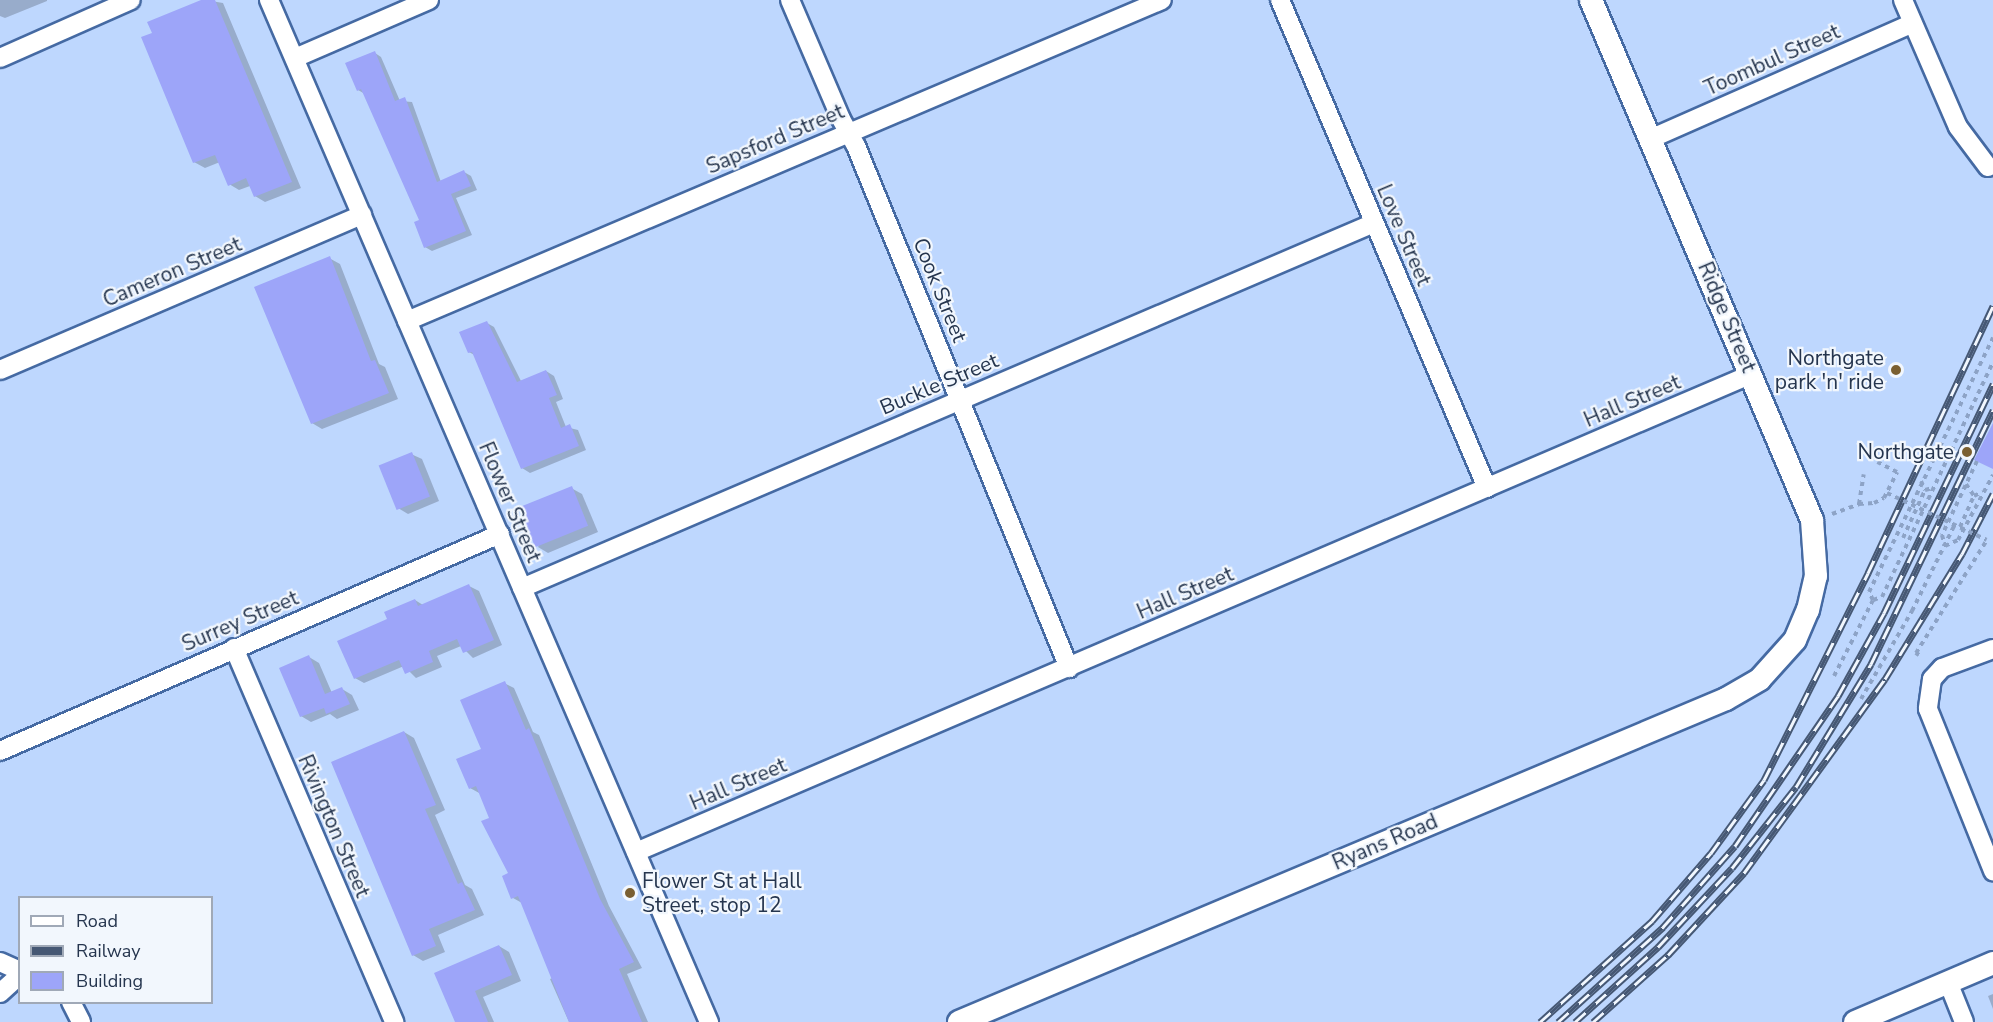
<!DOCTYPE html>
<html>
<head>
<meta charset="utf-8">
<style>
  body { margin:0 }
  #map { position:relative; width:1993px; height:1022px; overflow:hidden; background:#bed7fe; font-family:"Nunito Sans",sans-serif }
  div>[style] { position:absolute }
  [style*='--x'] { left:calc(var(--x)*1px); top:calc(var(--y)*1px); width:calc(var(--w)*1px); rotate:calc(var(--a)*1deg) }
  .shadow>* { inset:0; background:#0003 }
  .building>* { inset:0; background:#9da5f9; transform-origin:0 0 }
  .path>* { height:4px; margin-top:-2px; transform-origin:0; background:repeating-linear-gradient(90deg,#8da3c6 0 4.5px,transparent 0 9px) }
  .roads { filter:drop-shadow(2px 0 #456aa3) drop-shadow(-2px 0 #456aa3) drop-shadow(0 2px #456aa3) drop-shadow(0 -2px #456aa3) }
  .minor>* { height:18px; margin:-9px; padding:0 9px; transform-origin:9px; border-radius:9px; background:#fff }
  .tertiary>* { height:22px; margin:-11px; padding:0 11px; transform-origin:11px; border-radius:11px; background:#fff }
  .rail>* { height:7px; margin-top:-3.5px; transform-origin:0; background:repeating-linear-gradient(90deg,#f2f7fd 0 14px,#465874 0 28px); box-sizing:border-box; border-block:2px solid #465874 }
  .path-bridge>* { height:4px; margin-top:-2px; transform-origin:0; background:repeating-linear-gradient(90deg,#8da3c6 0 4.5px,transparent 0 9px) }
  .dots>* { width:16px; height:16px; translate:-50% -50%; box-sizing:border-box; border:3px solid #f2f7fd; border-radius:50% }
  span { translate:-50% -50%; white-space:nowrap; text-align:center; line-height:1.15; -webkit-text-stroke:4.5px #f2f7fd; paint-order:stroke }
  .street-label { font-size:21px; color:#25354e }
  .poi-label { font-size:21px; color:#25354e }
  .right { translate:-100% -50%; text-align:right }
  .left { translate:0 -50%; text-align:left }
  .legend { position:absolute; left:18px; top:896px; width:195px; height:108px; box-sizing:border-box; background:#f2f7fd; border:2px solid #a0a9b7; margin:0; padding:8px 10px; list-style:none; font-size:18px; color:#25354e }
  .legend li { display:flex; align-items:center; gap:12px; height:30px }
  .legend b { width:30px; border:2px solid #a0a9b7 }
</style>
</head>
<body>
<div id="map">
  <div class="shadow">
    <i style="clip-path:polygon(0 0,47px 0,47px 1px,5px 18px,0 16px)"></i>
    <i style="clip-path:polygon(205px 0,223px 3px,301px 188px,265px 202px,255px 196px,250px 186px,239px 190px,229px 184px,220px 162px,205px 168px,194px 162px,154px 34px)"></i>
    <i style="clip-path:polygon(375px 53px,381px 57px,400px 101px,412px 102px,441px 182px,464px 172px,471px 176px,477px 190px,456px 198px,472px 235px,432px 251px,425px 247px,421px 220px,365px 94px,358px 90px)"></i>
    <i style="clip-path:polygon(329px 258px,340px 264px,379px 364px,385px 367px,398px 399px,322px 429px,312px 423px)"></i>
    <i style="clip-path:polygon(487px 323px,494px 327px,521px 381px,546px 371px,554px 376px,563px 399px,556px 402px,566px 427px,578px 430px,586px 450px,530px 473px,522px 468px,476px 356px,469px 352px)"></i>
    <i style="clip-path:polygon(411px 454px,422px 459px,439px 501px,408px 514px,398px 508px)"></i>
    <i style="clip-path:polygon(571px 488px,582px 494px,598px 532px,548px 553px,538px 547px)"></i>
    <i style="clip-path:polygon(469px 586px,479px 591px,502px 645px,473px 658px,461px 646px,437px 656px,442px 667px,416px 678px,404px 666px,364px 683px,355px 678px,389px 620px,415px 600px,423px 605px)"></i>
    <i style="clip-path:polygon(309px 657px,319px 663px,332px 693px,342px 689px,352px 695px,359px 710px,337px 719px,330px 714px,311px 722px,301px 716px)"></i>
    <i style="clip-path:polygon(504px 683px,514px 688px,533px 732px,539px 735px,609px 906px,642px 968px,627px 974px,648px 1022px,569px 1022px,550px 979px,555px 977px,522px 903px,513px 898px,511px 874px,491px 819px,481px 794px,470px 788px)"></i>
    <i style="clip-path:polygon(404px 732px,414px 738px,445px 810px,435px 815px,465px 885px,472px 889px,484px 915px,438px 935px,445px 952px,423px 961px,413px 955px)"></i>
    <i style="clip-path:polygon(499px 946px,509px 952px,521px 981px,483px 997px,494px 1022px,457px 1022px)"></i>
    <i style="clip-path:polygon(1993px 994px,1993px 1009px,1988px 996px)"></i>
  </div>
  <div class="building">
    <i style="clip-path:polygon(201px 0,215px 0,292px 182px,254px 197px,246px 178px,228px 186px,215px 155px,193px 163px,141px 37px,152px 33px,147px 22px)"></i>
    <i style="clip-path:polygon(375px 51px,395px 101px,405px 97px,437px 182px,464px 170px,471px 186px,451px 194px,466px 231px,424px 248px,414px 222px,419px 220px,361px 89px,357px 91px,345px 63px)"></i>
    <i style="clip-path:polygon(330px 256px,371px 361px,375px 360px,389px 393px,311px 424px,254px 287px)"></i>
    <i style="clip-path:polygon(487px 321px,517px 382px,546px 370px,557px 395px,549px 398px,561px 428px,570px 424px,579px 446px,521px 469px,472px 352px,468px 353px,459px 332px)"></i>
    <i style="clip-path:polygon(1993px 423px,1993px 469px,1974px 460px)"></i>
    <i style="left:412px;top:452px;width:48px;height:36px;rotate:68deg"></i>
    <i style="left:572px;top:486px;width:43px;height:57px;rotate:68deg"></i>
    <i style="clip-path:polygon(469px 584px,494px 640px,463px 653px,457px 639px,429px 651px,433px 662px,405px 674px,399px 660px,354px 679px,337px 641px,387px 619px,384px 612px,415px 599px,418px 606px)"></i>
    <i style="clip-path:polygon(309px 655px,325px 694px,342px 687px,350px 704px,326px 714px,324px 708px,300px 717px,279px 668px)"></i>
    <i style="clip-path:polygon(505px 681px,526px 730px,529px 728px,600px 899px,634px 962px,619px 969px,642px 1022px,569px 1022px,518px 896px,511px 899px,502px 876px,508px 873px,481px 821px,489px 818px,476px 786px,469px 789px,456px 759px,481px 749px,460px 700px)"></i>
    <i style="clip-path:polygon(404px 731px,436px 805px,425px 809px,458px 884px,462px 882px,475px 910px,429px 929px,436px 946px,412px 956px,331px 762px)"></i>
    <i style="clip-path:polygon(499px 945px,512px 975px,475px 991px,488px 1022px,455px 1022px,434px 973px)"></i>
  </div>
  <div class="path">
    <i style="--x:1977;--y:461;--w:82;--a:115.3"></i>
    <i style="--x:1942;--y:535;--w:11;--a:75"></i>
    <i style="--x:1945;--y:546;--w:14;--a:-25"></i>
    <i style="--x:1958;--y:540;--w:74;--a:-61.7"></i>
    <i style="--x:1921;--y:481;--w:10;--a:66"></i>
    <i style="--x:1925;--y:490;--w:8;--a:-14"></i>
    <i style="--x:1966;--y:484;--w:14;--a:56"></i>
    <i style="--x:1974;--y:496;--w:9;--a:-27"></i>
    <i style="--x:1859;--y:504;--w:15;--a:-4"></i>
    <i style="--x:1874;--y:503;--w:11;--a:-27"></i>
    <i style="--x:1884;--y:498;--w:29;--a:-63"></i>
    <i style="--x:1897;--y:472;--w:22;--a:-153"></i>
    <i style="--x:1832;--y:514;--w:29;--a:-20"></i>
    <i style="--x:1859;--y:504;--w:30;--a:-81"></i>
    <i style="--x:1960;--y:527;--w:34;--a:-66"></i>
    <i style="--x:1903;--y:538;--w:53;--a:-65.4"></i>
    <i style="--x:1873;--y:600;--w:9;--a:-117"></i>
    <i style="--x:1869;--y:592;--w:283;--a:-64"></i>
    <i style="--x:1919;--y:655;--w:4;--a:-146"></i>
    <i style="--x:1916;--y:653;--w:133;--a:-57.9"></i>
    <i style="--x:1834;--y:676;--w:85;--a:-62.8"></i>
    <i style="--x:1873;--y:600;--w:9;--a:-18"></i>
    <i style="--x:1882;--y:597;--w:260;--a:-64.7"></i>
    <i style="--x:1861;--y:699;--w:102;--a:-59.9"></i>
    <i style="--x:1912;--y:611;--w:97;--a:-63.7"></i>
  </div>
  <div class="roads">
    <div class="minor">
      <i style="--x:269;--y:0;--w:1113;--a:66.71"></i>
      <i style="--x:790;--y:0;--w:129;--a:66.8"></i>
      <i style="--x:841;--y:119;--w:31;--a:61"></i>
      <i style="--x:856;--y:146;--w:564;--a:67.8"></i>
      <i style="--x:1280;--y:0;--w:530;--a:67.01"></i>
      <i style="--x:1903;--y:0;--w:138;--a:66.6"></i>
      <i style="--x:1958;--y:127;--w:50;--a:53.1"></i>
      <i style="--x:0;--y:58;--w:143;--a:-23.9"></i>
      <i style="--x:295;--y:58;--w:146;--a:-23.4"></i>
      <i style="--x:1650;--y:139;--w:287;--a:-23.8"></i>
      <i style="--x:407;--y:321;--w:820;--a:-23.03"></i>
      <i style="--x:0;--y:370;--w:394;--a:-23.2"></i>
      <i style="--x:522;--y:588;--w:927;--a:-23.19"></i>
      <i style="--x:234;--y:648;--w:407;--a:66.8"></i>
      <i style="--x:1993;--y:649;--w:54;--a:159.6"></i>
      <i style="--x:1942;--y:668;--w:15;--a:132"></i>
      <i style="--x:1932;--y:679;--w:30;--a:98"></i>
      <i style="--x:1928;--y:709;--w:175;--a:68.1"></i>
      <i style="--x:0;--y:751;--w:545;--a:-23.46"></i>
      <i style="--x:636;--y:852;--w:1214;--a:-23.19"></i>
      <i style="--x:0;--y:962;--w:22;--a:24"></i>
      <i style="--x:1948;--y:982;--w:43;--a:68.2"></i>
      <i style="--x:0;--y:993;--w:27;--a:-42"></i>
      <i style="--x:71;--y:1002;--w:22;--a:63"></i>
    </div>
    <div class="tertiary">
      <i style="--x:959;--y:1022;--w:832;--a:-22.84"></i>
      <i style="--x:1726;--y:699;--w:39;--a:-30"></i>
      <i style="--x:1760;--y:679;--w:52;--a:-48.1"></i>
      <i style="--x:1795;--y:640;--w:33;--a:-67"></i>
      <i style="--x:1808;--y:610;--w:35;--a:-77"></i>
      <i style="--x:1816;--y:576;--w:56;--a:-94.1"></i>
      <i style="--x:1812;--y:520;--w:565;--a:-113.03"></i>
      <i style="--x:1855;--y:1022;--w:150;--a:-23.1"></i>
    </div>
  </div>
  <div class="rail">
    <i style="--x:1540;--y:1022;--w:151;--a:-42"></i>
    <i style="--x:1652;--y:921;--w:90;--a:-49.1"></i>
    <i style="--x:1711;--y:853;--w:90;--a:-54"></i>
    <i style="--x:1764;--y:780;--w:232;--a:-63.3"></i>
    <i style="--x:1868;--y:573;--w:295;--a:-64.9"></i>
    <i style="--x:1558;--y:1022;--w:142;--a:-42.1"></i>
    <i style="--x:1663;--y:927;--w:108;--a:-48.4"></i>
    <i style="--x:1735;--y:846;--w:182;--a:-55.5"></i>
    <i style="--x:1838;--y:696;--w:95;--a:-61"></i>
    <i style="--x:1884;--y:613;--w:254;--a:-64.5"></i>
    <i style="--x:1575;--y:1022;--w:112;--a:-42.1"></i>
    <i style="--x:1658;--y:947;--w:108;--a:-46.9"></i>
    <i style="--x:1732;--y:868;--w:103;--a:-51.7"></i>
    <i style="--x:1796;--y:787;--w:144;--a:-58.6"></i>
    <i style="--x:1871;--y:664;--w:282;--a:-64.3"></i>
    <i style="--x:1593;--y:1022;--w:101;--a:-41.8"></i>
    <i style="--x:1668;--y:955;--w:112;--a:-47.2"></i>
    <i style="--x:1744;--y:873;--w:240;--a:-54"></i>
    <i style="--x:1885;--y:679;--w:147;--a:-58.4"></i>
    <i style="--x:1962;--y:554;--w:68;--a:-62.7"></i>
  </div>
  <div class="path-bridge">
    <i style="--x:1887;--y:493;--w:110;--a:25.2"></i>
  </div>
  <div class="dots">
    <i style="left:1896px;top:370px;background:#7a5f31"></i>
    <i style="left:1967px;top:452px;background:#7a5f31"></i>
    <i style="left:630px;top:893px;background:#7a5f31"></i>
  </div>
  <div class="street-label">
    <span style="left:1772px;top:60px;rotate:-24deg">Toombul Street</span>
    <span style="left:775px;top:139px;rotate:-23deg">Sapsford Street</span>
    <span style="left:1404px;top:235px;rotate:67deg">Love Street</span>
    <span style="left:172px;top:272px;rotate:-23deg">Cameron Street</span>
    <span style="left:940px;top:290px;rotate:68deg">Cook Street</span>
    <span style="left:1727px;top:317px;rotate:67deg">Ridge Street</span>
    <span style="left:939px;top:384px;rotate:-23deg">Buckle Street</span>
    <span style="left:1632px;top:401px;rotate:-23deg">Hall Street</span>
    <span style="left:510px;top:502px;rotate:67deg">Flower Street</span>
    <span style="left:1185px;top:593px;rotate:-23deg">Hall Street</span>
    <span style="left:240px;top:621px;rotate:-23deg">Surrey Street</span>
    <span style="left:738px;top:784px;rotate:-23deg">Hall Street</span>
    <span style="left:334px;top:826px;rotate:67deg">Rivington Street</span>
    <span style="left:1385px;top:842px;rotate:-23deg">Ryans Road</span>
  </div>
  <div class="poi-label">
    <span class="right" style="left:1884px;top:370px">Northgate<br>park 'n' ride</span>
    <span class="right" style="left:1954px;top:452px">Northgate</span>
    <span class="left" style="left:642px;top:893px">Flower St at Hall<br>Street, stop 12</span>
  </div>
  <ul class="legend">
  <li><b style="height:8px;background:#fff"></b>Road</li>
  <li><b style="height:8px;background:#465874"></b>Railway</li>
  <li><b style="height:16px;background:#9da5f9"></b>Building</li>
  </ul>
</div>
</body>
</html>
